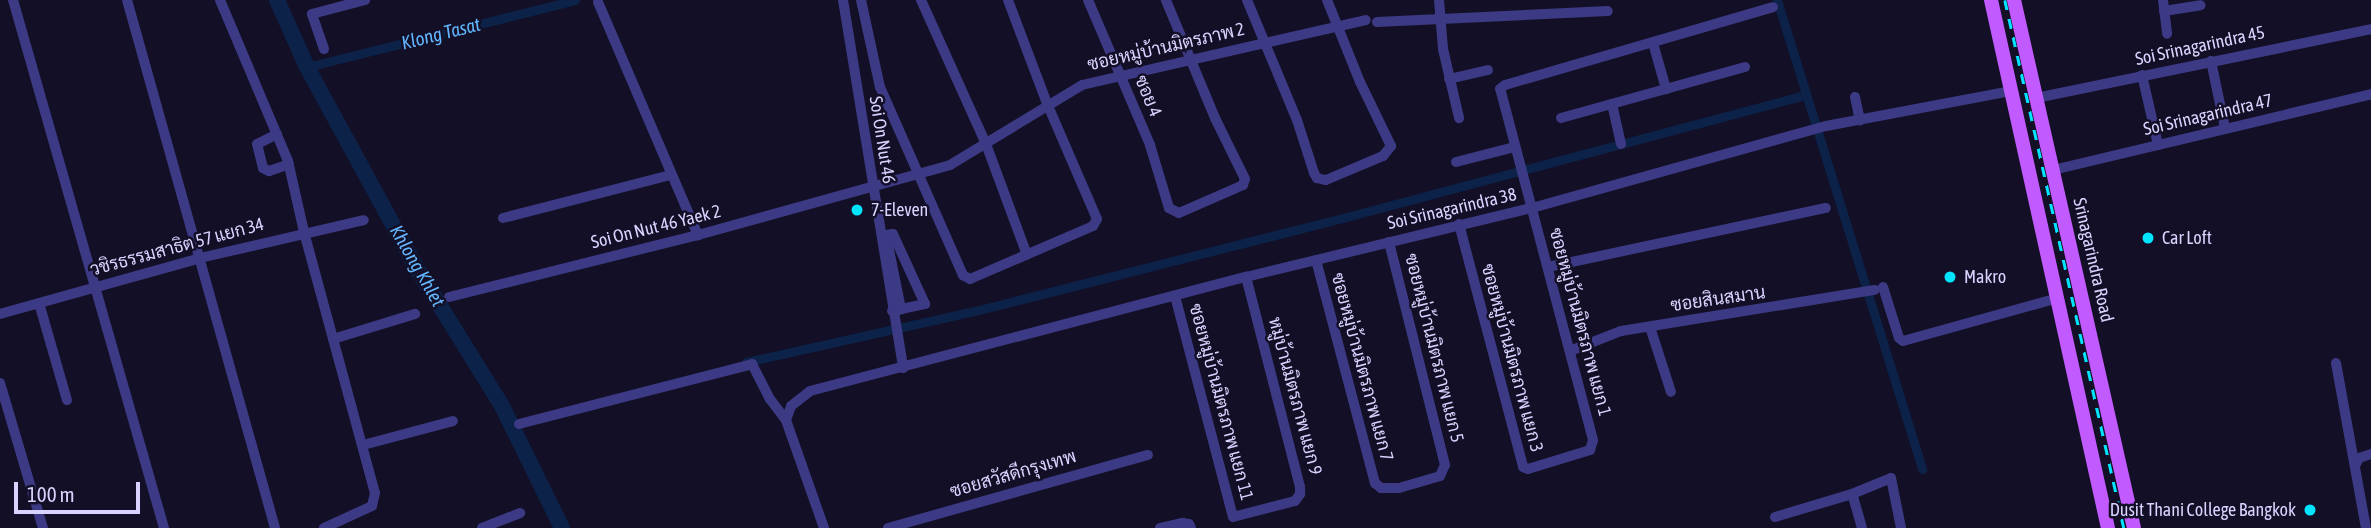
<!DOCTYPE html>
<html>
<head>
<meta charset="utf-8">
<style>
  body { margin:0 }
  #map { position:relative; width:2371px; height:528px; overflow:hidden; background:#130f26; font-family:"Asap Condensed",Sarabun,sans-serif }
  div>[style] { position:absolute }
  [style*='--x'] { left:calc(var(--x)*1px); top:calc(var(--y)*1px); width:calc(var(--w)*1px); rotate:calc(var(--a)*1deg) }
  .canal>* { height:9px; margin:-4.5px; padding:0 4.5px; transform-origin:4.5px; border-radius:4.5px; background:#0c2248 }
  .river>* { height:16px; margin:-8px; padding:0 8px; transform-origin:8px; border-radius:8px; background:#0c2248 }
  .minor>* { height:10px; margin:-5px; padding:0 5px; transform-origin:5px; border-radius:5px; background:#3d3a85 }
  .major>* { height:14px; margin:-7px; padding:0 7px; transform-origin:7px; border-radius:7px; background:#c25bff }
  .rail>* { height:2.5px; margin-top:-1.25px; transform-origin:0; background:repeating-linear-gradient(90deg,#00e5ff 0 10px,transparent 0 19px) }
  .dots>* { width:19px; height:19px; translate:-50% -50%; box-sizing:border-box; border:4px solid #130f26; border-radius:50% }
  span { translate:-50% -50%; white-space:nowrap; text-align:center; line-height:1.15; -webkit-text-stroke:5px #130f26; paint-order:stroke }
  .street-label { font-size:18px; color:#d9d4ff }
  .poi-label { font-size:18px; color:#d9d4ff }
  .left { translate:0 -50%; text-align:left }
  .right { translate:-100% -50%; text-align:right }
  .water-label { font-size:19px; color:#62b6ff; font-style:italic }
  .scale { position:absolute; left:14px; top:482px; width:126px; height:32px; box-sizing:border-box; border:4px solid #d9d4ff; border-top:0; padding-left:9px; font-size:21px; line-height:24px; white-space:nowrap; color:#d9d4ff; -webkit-text-stroke:5px #130f26; paint-order:stroke }
</style>
</head>
<body>
<div id="map">
  <div class="canal">
    <i style="--x:1777;--y:0;--w:491;--a:72.8"></i>
    <i style="--x:307;--y:67;--w:276;--a:-14"></i>
    <i style="--x:746;--y:362;--w:239;--a:-12.6"></i>
    <i style="--x:979;--y:310;--w:371;--a:-14.2"></i>
    <i style="--x:1339;--y:219;--w:483;--a:-14.9"></i>
  </div>
  <div class="river">
    <i style="--x:277;--y:0;--w:73;--a:65.9"></i>
    <i style="--x:307;--y:67;--w:234;--a:61.4"></i>
    <i style="--x:419;--y:272;--w:155;--a:58.2"></i>
    <i style="--x:501;--y:404;--w:138;--a:63.8"></i>
  </div>
  <div class="minor">
    <i style="--x:13;--y:0;--w:549;--a:74.04"></i>
    <i style="--x:127;--y:0;--w:548;--a:74.34"></i>
    <i style="--x:220;--y:0;--w:175;--a:67.1"></i>
    <i style="--x:288;--y:161;--w:73;--a:77.3"></i>
    <i style="--x:304;--y:232;--w:270;--a:74.8"></i>
    <i style="--x:375;--y:493;--w:13;--a:103"></i>
    <i style="--x:372;--y:506;--w:53;--a:155.4"></i>
    <i style="--x:843;--y:0;--w:373;--a:80.7"></i>
    <i style="--x:861;--y:0;--w:89;--a:77.7"></i>
    <i style="--x:880;--y:87;--w:206;--a:66.2"></i>
    <i style="--x:963;--y:275;--w:8;--a:30"></i>
    <i style="--x:970;--y:279;--w:134;--a:-23.3"></i>
    <i style="--x:1093;--y:226;--w:8;--a:-60"></i>
    <i style="--x:1097;--y:219;--w:123;--a:-113.4"></i>
    <i style="--x:1048;--y:106;--w:113;--a:-110.7"></i>
    <i style="--x:921;--y:0;--w:158;--a:65.7"></i>
    <i style="--x:986;--y:144;--w:118;--a:69.7"></i>
    <i style="--x:1088;--y:0;--w:158;--a:66.8"></i>
    <i style="--x:1150;--y:145;--w:66;--a:73.2"></i>
    <i style="--x:1169;--y:208;--w:11;--a:27"></i>
    <i style="--x:1179;--y:213;--w:70;--a:-23.6"></i>
    <i style="--x:1243;--y:185;--w:6;--a:-72"></i>
    <i style="--x:1245;--y:179;--w:68;--a:-116.2"></i>
    <i style="--x:1215;--y:118;--w:128;--a:-112.6"></i>
    <i style="--x:1247;--y:0;--w:130;--a:67.4"></i>
    <i style="--x:1297;--y:120;--w:56;--a:72.2"></i>
    <i style="--x:1314;--y:173;--w:6;--a:59"></i>
    <i style="--x:1317;--y:178;--w:9;--a:13"></i>
    <i style="--x:1326;--y:180;--w:62;--a:-22.8"></i>
    <i style="--x:1383;--y:156;--w:13;--a:-51"></i>
    <i style="--x:1391;--y:146;--w:71;--a:-115.8"></i>
    <i style="--x:1360;--y:82;--w:88;--a:-111.9"></i>
    <i style="--x:1439;--y:0;--w:49;--a:85.3"></i>
    <i style="--x:1443;--y:49;--w:71;--a:76.9"></i>
    <i style="--x:2163;--y:0;--w:34;--a:83"></i>
    <i style="--x:598;--y:2;--w:254;--a:66.8"></i>
    <i style="--x:2164;--y:11;--w:37;--a:-9"></i>
    <i style="--x:1377;--y:22;--w:231;--a:-2.7"></i>
    <i style="--x:1653;--y:43;--w:48;--a:74.2"></i>
    <i style="--x:324;--y:49;--w:37;--a:-109"></i>
    <i style="--x:312;--y:14;--w:55;--a:-14.8"></i>
    <i style="--x:2211;--y:61;--w:68;--a:78.2"></i>
    <i style="--x:2142;--y:75;--w:72;--a:77.1"></i>
    <i style="--x:1449;--y:79;--w:40;--a:-13"></i>
    <i style="--x:1855;--y:97;--w:24;--a:78"></i>
    <i style="--x:2036;--y:98;--w:342;--a:-11.6"></i>
    <i style="--x:1612;--y:104;--w:41;--a:77.3"></i>
    <i style="--x:1561;--y:118;--w:191;--a:-15.5"></i>
    <i style="--x:277;--y:134;--w:22;--a:153"></i>
    <i style="--x:257;--y:144;--w:25;--a:76"></i>
    <i style="--x:263;--y:168;--w:7;--a:27"></i>
    <i style="--x:269;--y:171;--w:21;--a:-19"></i>
    <i style="--x:1456;--y:162;--w:61;--a:-14.3"></i>
    <i style="--x:2053;--y:170;--w:327;--a:-13.4"></i>
    <i style="--x:503;--y:218;--w:172;--a:-14.4"></i>
    <i style="--x:1459;--y:224;--w:251;--a:75.2"></i>
    <i style="--x:1523;--y:467;--w:5;--a:22"></i>
    <i style="--x:1528;--y:469;--w:65;--a:-17"></i>
    <i style="--x:1590;--y:450;--w:10;--a:-73"></i>
    <i style="--x:1593;--y:440;--w:363;--a:-104.8"></i>
    <i style="--x:1500;--y:89;--w:6;--a:-39"></i>
    <i style="--x:1505;--y:85;--w:279;--a:-16.2"></i>
    <i style="--x:1316;--y:260;--w:231;--a:75.2"></i>
    <i style="--x:1375;--y:483;--w:8;--a:40"></i>
    <i style="--x:1381;--y:488;--w:18;--a:0"></i>
    <i style="--x:1399;--y:488;--w:43;--a:-16.3"></i>
    <i style="--x:1440;--y:476;--w:12;--a:-66"></i>
    <i style="--x:1445;--y:465;--w:230;--a:-104.1"></i>
    <i style="--x:1548;--y:267;--w:284;--a:-12"></i>
    <i style="--x:1883;--y:287;--w:53;--a:72.6"></i>
    <i style="--x:1899;--y:338;--w:5;--a:37"></i>
    <i style="--x:1903;--y:341;--w:161;--a:-15.5"></i>
    <i style="--x:1175;--y:296;--w:228;--a:75.3"></i>
    <i style="--x:1233;--y:517;--w:64;--a:-14.5"></i>
    <i style="--x:1295;--y:501;--w:9;--a:-54"></i>
    <i style="--x:1300;--y:494;--w:7;--a:-90"></i>
    <i style="--x:1300;--y:487;--w:217;--a:-104.4"></i>
    <i style="--x:449;--y:297;--w:257;--a:-14"></i>
    <i style="--x:698;--y:235;--w:262;--a:-15.5"></i>
    <i style="--x:950;--y:165;--w:154;--a:-31.2"></i>
    <i style="--x:1082;--y:85;--w:291;--a:-12.9"></i>
    <i style="--x:39;--y:303;--w:101;--a:73.9"></i>
    <i style="--x:892;--y:311;--w:34;--a:-12"></i>
    <i style="--x:925;--y:304;--w:77;--a:-114.6"></i>
    <i style="--x:893;--y:234;--w:7;--a:172"></i>
    <i style="--x:886;--y:235;--w:76;--a:78.5"></i>
    <i style="--x:0;--y:314;--w:208;--a:-15.6"></i>
    <i style="--x:200;--y:258;--w:168;--a:-13"></i>
    <i style="--x:1650;--y:327;--w:68;--a:72.1"></i>
    <i style="--x:333;--y:339;--w:86;--a:-17"></i>
    <i style="--x:1570;--y:351;--w:55;--a:-21.4"></i>
    <i style="--x:1621;--y:331;--w:257;--a:-9.2"></i>
    <i style="--x:2336;--y:363;--w:168;--a:79.7"></i>
    <i style="--x:0;--y:383;--w:151;--a:73.5"></i>
    <i style="--x:519;--y:424;--w:241;--a:-14.4"></i>
    <i style="--x:752;--y:364;--w:39;--a:63"></i>
    <i style="--x:770;--y:399;--w:26;--a:53"></i>
    <i style="--x:363;--y:445;--w:93;--a:-14.9"></i>
    <i style="--x:2356;--y:464;--w:7;--a:-63"></i>
    <i style="--x:2359;--y:458;--w:13;--a:-18"></i>
    <i style="--x:1775;--y:517;--w:80;--a:-16.6"></i>
    <i style="--x:482;--y:528;--w:41;--a:-21.5"></i>
    <i style="--x:824;--y:528;--w:114;--a:-109.4"></i>
    <i style="--x:786;--y:420;--w:15;--a:-70"></i>
    <i style="--x:791;--y:406;--w:24;--a:-38"></i>
    <i style="--x:810;--y:391;--w:451;--a:-14.7"></i>
    <i style="--x:1246;--y:277;--w:294;--a:-13.6"></i>
    <i style="--x:1532;--y:208;--w:305;--a:-15.6"></i>
    <i style="--x:1826;--y:126;--w:189;--a:-10.7"></i>
    <i style="--x:888;--y:528;--w:270;--a:-15.7"></i>
    <i style="--x:1160;--y:528;--w:23;--a:-13"></i>
    <i style="--x:1182;--y:523;--w:7;--a:8"></i>
    <i style="--x:1189;--y:524;--w:4;--a:63"></i>
    <i style="--x:1862;--y:528;--w:35;--a:-106"></i>
    <i style="--x:1852;--y:494;--w:42;--a:-22.3"></i>
    <i style="--x:1891;--y:478;--w:51;--a:78.7"></i>
  </div>
  <div class="major">
    <i style="--x:1991;--y:0;--w:541;--a:77.51"></i>
    <i style="--x:2014;--y:0;--w:541;--a:77.2"></i>
  </div>
  <div class="rail">
    <i style="--x:2005;--y:0;--w:541;--a:77.3"></i>
  </div>
  <div class="dots">
    <i style="left:857px;top:210px;background:#00e5ff"></i>
    <i style="left:2148px;top:238px;background:#00e5ff"></i>
    <i style="left:1950px;top:277px;background:#00e5ff"></i>
    <i style="left:2310px;top:510px;background:#00e5ff"></i>
  </div>
  <div class="street-label">
    <span style="left:2200px;top:46px;rotate:-12deg">Soi Srinagarindra 45</span>
    <span style="left:1166px;top:47px;rotate:-13deg">ซอยหมู่บ้านมิตรภาพ 2</span>
    <span style="left:1148px;top:96px;rotate:67deg">ซอย 4</span>
    <span style="left:2208px;top:115px;rotate:-13deg">Soi Srinagarindra 47</span>
    <span style="left:882px;top:140px;rotate:81deg">Soi On Nut 46</span>
    <span style="left:1452px;top:209px;rotate:-13deg">Soi Srinagarindra 38</span>
    <span style="left:656px;top:227px;rotate:-14deg">Soi On Nut 46 Yaek 2</span>
    <span style="left:177px;top:247px;rotate:-15deg">วชิรธรรมสาธิต 57 แยก 34</span>
    <span style="left:2093px;top:260px;rotate:77deg">Srinagarindra Road</span>
    <span style="left:1718px;top:299px;rotate:-8deg">ซอยสินสมาน</span>
    <span style="left:1580px;top:322px;rotate:75deg">ซอยหมู่บ้านมิตรภาพ แยก 1</span>
    <span style="left:1434px;top:348px;rotate:76deg">ซอยหมู่บ้านมิตรภาพ แยก 5</span>
    <span style="left:1512px;top:358px;rotate:75deg">ซอยหมู่บ้านมิตรภาพ แยก 3</span>
    <span style="left:1362px;top:367px;rotate:75deg">ซอยหมู่บ้านมิตรภาพ แยก 7</span>
    <span style="left:1295px;top:396px;rotate:75deg">หมู่บ้านมิตรภาพ แยก 9</span>
    <span style="left:1221px;top:402px;rotate:75deg">ซอยหมู่บ้านมิตรภาพ แยก 11</span>
    <span style="left:1013px;top:474px;rotate:-16deg">ซอยสวัสดีกรุงเทพ</span>
  </div>
  <div class="poi-label">
    <span class="left" style="left:871px;top:210px">7-Eleven</span>
    <span class="left" style="left:2162px;top:238px">Car Loft</span>
    <span class="left" style="left:1964px;top:277px">Makro</span>
    <span class="right" style="left:2296px;top:510px">Dusit Thani College Bangkok</span>
  </div>
  <div class="water-label">
    <span style="left:441px;top:34px;rotate:-14deg">Klong Tasat</span>
    <span style="left:417px;top:266px;rotate:60deg">Khlong Khlet</span>
  </div>
  <div class="scale">100 m</div>
</div>
</body>
</html>
